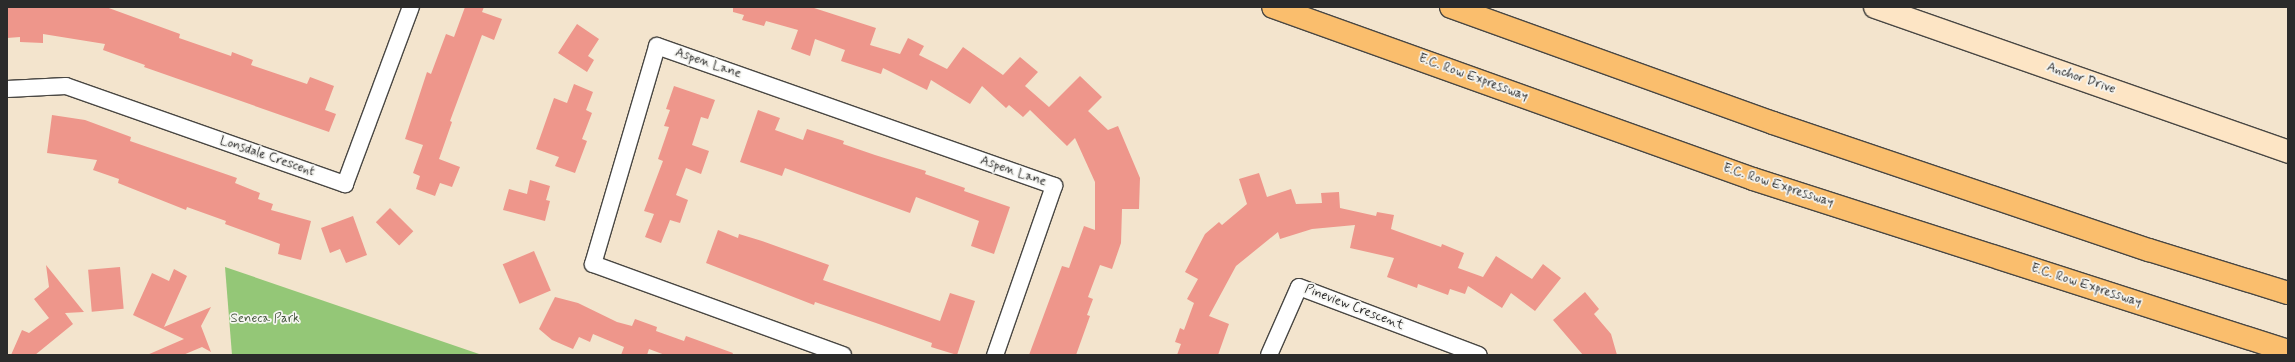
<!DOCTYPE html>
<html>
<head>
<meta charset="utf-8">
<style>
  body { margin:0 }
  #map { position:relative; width:2295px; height:362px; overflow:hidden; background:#f3e4cd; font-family:Mynerve,sans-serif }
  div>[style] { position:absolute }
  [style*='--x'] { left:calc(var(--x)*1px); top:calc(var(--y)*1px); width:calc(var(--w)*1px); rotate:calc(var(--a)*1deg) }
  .green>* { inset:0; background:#94c777 }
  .building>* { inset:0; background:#ee968b; transform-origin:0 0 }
  .roads { filter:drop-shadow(1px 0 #494743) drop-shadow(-1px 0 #494743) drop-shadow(0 1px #494743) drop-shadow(0 -1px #494743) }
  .street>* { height:16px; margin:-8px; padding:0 8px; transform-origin:8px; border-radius:8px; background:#fff }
  .secondary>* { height:22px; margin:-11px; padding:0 11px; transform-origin:11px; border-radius:11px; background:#fde5c5 }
  .highway>* { height:22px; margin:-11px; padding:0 11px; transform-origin:11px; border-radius:11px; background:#fabe6d }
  span { translate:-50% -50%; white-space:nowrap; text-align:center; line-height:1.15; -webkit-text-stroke:3.5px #f6f6f2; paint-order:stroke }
  .street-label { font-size:13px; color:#2b2b2b }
  .park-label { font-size:13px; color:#4a5a42 }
  .frame { position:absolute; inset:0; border:8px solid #2b2b2b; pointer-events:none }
</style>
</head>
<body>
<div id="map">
  <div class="green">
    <i style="clip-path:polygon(225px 267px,482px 355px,232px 355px)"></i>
  </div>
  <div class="building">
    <i style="clip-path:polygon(7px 7px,106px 7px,180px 34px,179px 38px,231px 56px,232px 52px,253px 60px,251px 65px,307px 84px,310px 77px,334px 86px,325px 110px,336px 114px,329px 132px,144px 67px,145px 65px,103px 50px,105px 44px,43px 34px,43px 43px,20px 42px,20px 37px,7px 38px)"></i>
    <i style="clip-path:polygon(465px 7px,484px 7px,482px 12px,502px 19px,494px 40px,482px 35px,450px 121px,452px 122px,439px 159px,460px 167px,452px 187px,440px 183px,435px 196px,416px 189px,420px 176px,413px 173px,423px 145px,405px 139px,427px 72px,431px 74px,446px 34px,454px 37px)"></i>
    <i style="clip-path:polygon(733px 7px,811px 7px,876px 28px,870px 45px,900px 54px,908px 38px,924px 46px,919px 55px,947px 69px,963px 47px,1003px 75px,1020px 57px,1038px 72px,1025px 86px,1049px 107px,1080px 76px,1102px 97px,1088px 111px,1108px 130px,1118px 126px,1140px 178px,1139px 209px,1122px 209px,1121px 243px,1112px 269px,1100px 265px,1088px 297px,1093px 299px,1087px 315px,1090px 316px,1076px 355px,1029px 355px,1062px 266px,1069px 268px,1084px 226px,1095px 230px,1095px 182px,1075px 138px,1067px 146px,1030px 110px,1023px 117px,1009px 105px,1006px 108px,982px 86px,970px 104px,931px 80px,927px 90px,883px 68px,881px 74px,841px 61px,845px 50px,815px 39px,810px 56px,791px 49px,798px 30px,766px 21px,764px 26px,742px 20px,744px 15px,733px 12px)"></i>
    <i style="clip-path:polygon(577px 24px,599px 39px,588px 56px,594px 60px,587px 72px,558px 53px)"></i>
    <i style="clip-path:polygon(574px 84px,593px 92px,586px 110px,592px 113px,582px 139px,587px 141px,575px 173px,555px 166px,559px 157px,536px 149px,554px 98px,567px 103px)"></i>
    <i style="clip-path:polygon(674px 86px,715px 100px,708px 119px,701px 117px,692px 145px,709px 151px,701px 174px,686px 168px,676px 195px,688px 200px,680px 223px,670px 220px,661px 243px,645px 237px,654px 214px,644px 211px,663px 161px,658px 159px,669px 127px,664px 126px,670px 110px,666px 109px)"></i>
    <i style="clip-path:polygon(758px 110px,780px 118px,775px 130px,803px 140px,807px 129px,844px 141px,843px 144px,875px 155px,926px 171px,925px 174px,965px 188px,964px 191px,1010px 207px,994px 254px,971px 246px,979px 221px,916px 197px,910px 213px,785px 168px,782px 176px,740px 162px)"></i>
    <i style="clip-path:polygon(52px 115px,85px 120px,131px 137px,130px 141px,237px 178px,235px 183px,260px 193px,258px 199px,273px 204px,271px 210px,311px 221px,301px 260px,278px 254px,280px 244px,225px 224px,226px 221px,187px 207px,186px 210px,118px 183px,119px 179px,93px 170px,97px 160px,47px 153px)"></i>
    <i style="clip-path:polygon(1259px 173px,1267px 197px,1291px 189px,1296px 204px,1322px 203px,1321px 193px,1339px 192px,1340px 208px,1376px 216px,1377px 212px,1394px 215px,1391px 229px,1441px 247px,1442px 244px,1464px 253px,1458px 268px,1483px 277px,1496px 256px,1532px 279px,1543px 264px,1561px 278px,1535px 311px,1511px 293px,1502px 308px,1468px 286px,1465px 294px,1450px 289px,1448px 295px,1418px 284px,1417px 288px,1387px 277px,1394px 258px,1350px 248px,1355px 225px,1312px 229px,1280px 239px,1278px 232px,1236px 266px,1209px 316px,1229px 324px,1218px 355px,1177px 355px,1181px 344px,1175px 342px,1180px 328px,1184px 330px,1194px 303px,1187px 299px,1198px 279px,1185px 272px,1205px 234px,1219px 222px,1222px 225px,1247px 204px,1239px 179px)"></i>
    <i style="clip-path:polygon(530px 180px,550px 186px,546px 200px,550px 201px,545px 221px,503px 210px,509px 189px,527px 194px)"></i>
    <i style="left:390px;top:208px;width:33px;height:20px;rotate:45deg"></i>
    <i style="clip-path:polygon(353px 216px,367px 255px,346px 263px,340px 249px,330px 253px,321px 228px)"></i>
    <i style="clip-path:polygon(718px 230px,738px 238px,739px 234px,762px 241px,829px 265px,823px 280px,940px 321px,950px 293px,975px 301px,957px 355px,931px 347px,932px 343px,876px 323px,815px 302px,814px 305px,706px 263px)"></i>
    <i style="left:534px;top:251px;width:43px;height:34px;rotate:67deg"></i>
    <i style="clip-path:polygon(46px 265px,84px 312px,65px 313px,73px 324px,35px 355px,11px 355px,22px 330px,29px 333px,49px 318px,34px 299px,49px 287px)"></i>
    <i style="left:120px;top:267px;width:42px;height:32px;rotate:85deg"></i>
    <i style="clip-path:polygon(174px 269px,187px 276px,164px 327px,211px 307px,201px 326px,211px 352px,202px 347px,183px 355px,147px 355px,184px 339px,133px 315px,152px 273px,169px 281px)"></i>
    <i style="clip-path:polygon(1585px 292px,1599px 309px,1594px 314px,1611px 334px,1617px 355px,1583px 355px,1553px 320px)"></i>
    <i style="clip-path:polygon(555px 297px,578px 303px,617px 322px,632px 326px,635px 319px,657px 327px,656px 331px,684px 341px,686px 336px,733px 353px,732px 355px,665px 355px,649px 349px,647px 355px,621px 355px,624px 347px,593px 334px,590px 342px,579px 337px,573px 349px,552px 340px,539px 329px)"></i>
  </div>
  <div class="roads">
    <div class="street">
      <i style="--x:7;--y:89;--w:59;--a:-2.9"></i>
      <i style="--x:66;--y:86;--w:296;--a:19.4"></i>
      <i style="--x:345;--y:184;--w:189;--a:-69.6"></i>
      <i style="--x:843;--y:355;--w:266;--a:-160"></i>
      <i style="--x:593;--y:264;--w:227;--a:-73.6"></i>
      <i style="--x:657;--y:46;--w:421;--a:19.4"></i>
      <i style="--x:1054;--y:186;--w:179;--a:109.2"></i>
      <i style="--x:1269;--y:355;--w:74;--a:-66.2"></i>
      <i style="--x:1299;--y:287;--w:192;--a:20.7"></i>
    </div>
    <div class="secondary">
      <i style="--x:1875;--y:7;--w:438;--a:19.3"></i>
    </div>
    <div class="highway">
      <i style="--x:1273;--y:7;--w:510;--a:19.71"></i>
      <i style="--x:1753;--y:179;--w:562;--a:17.82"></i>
      <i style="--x:1451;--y:7;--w:342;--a:19.8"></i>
      <i style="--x:1773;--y:123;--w:397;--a:18.7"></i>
      <i style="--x:2149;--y:250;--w:145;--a:17.2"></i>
    </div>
  </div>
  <div class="street-label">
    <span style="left:708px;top:64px;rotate:19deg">Aspen Lane</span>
    <span style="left:1473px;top:78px;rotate:20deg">E.C. Row Expressway</span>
    <span style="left:2081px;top:79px;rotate:19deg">Anchor Drive</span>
    <span style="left:267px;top:157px;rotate:19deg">Lonsdale Crescent</span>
    <span style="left:1013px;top:172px;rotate:19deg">Aspen Lane</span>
    <span style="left:1778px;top:186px;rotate:18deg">E.C. Row Expressway</span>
    <span style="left:2086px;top:286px;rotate:18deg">E.C. Row Expressway</span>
    <span style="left:1354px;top:308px;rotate:21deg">Pineview Crescent</span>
  </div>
  <div class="park-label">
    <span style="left:265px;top:319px">Seneca Park</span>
  </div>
  <div class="frame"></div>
</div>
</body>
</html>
